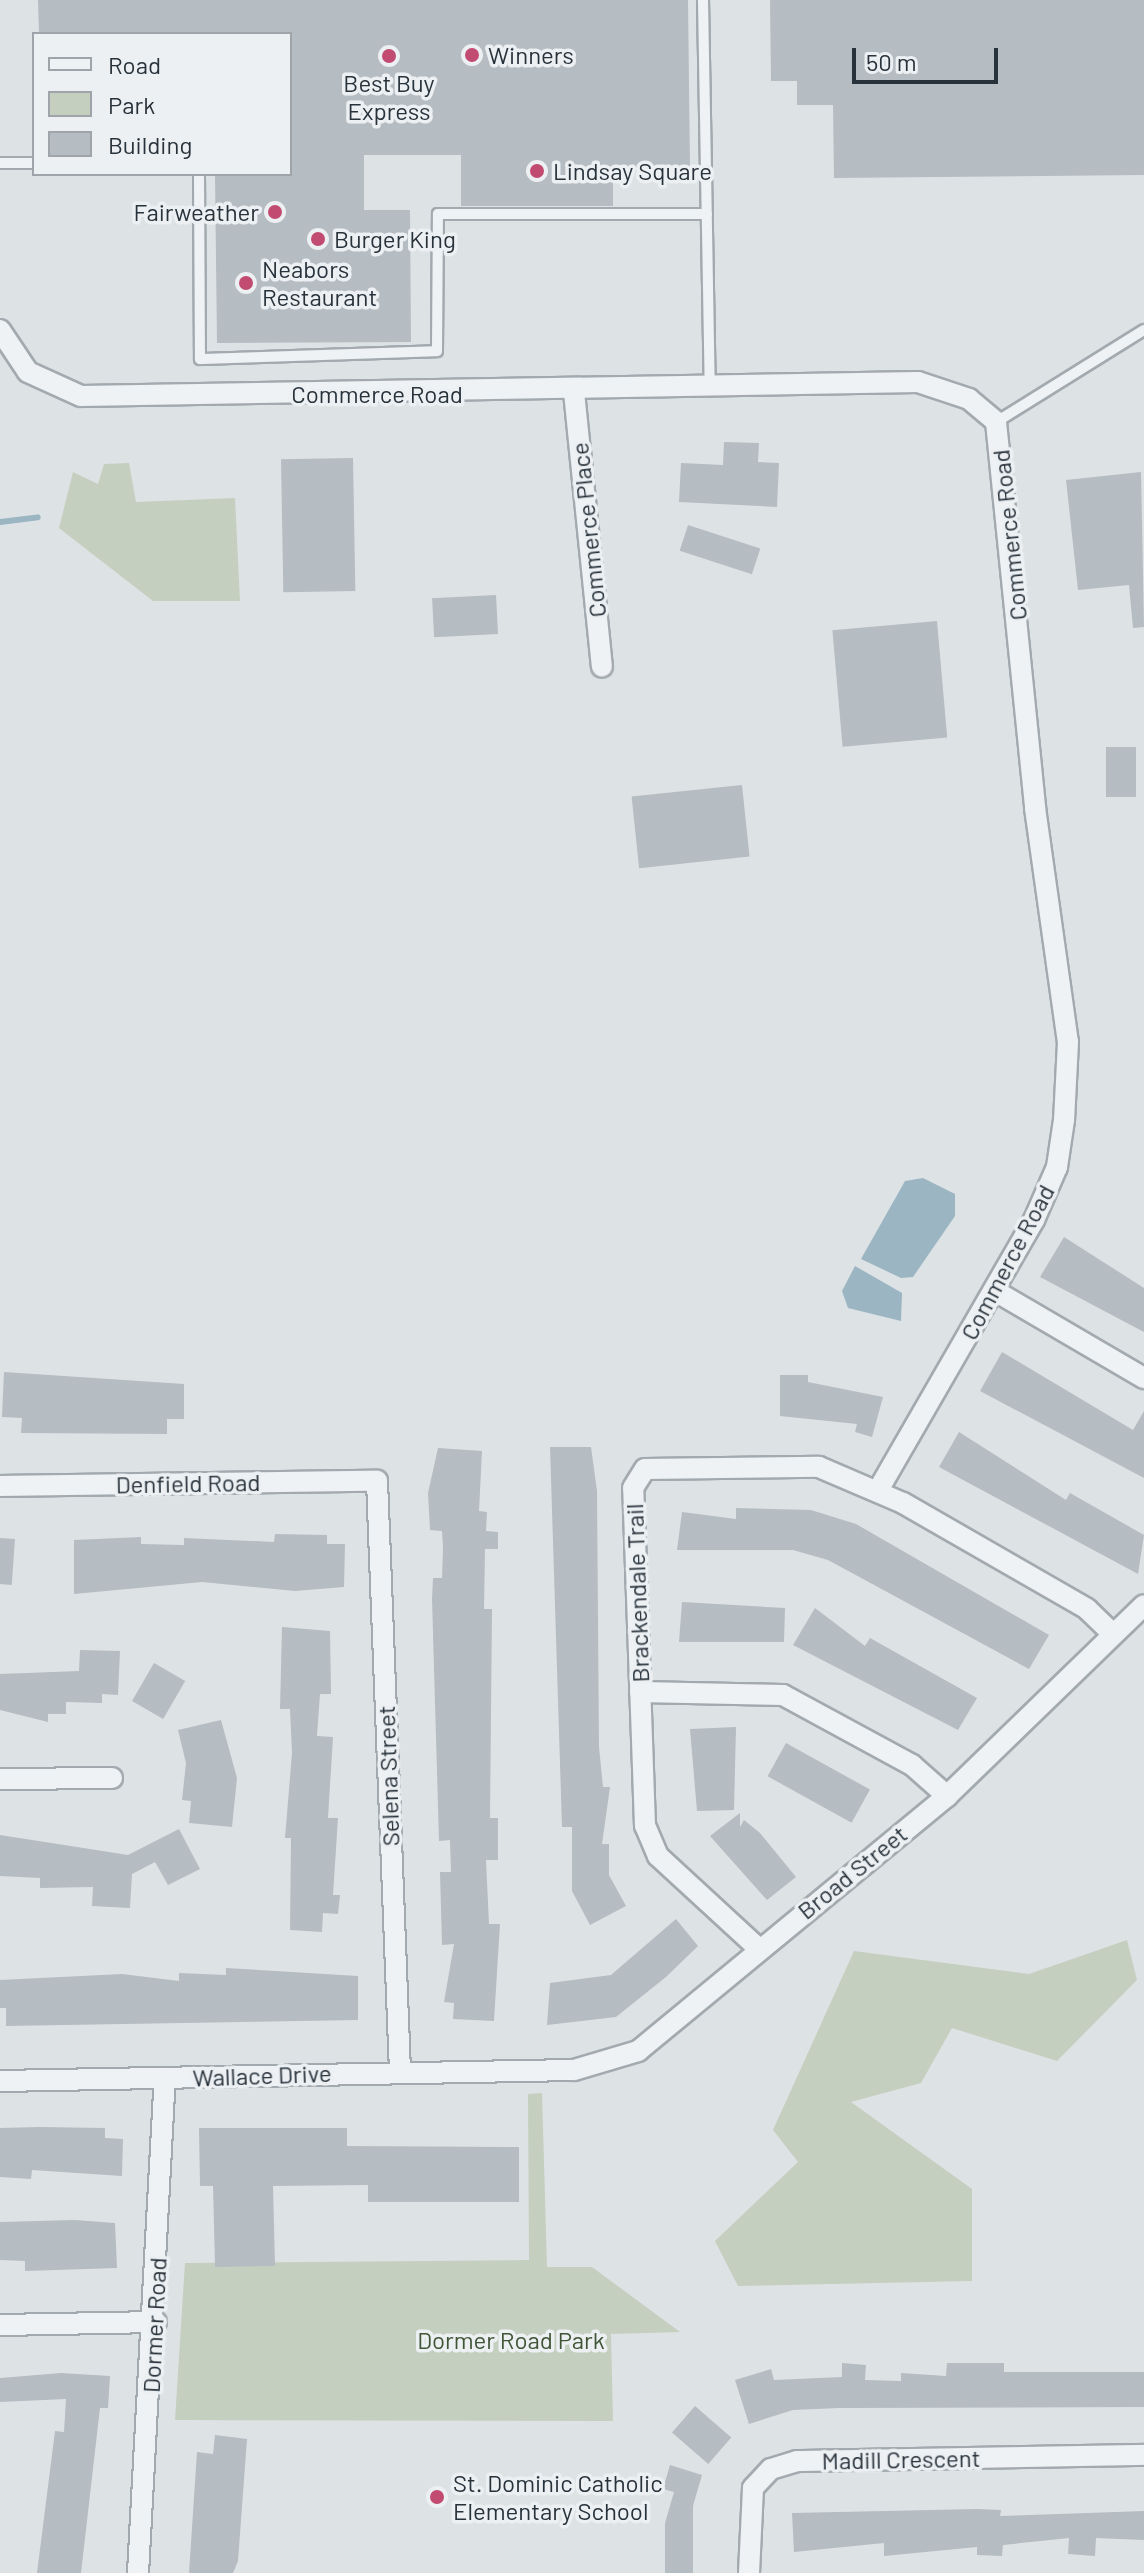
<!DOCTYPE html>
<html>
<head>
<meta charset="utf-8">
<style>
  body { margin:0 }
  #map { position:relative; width:1144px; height:2573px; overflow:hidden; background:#dde2e5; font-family:Barlow,sans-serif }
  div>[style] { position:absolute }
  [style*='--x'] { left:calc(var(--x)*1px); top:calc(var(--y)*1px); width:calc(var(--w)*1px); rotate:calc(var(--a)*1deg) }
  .green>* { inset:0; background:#c5cfbf }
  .water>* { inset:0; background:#9bb5c3 }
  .stream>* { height:6px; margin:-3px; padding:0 3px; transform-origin:3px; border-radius:3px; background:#9bb5c3 }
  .building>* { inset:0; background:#b5bcc2; transform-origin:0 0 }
  .roads { filter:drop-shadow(2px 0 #a3aaaf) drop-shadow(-2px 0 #a3aaaf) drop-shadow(0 2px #a3aaaf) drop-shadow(0 -2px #a3aaaf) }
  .service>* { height:10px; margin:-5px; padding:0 5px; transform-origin:5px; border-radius:5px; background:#eff2f4 }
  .minor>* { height:20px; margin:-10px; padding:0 10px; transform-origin:10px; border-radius:10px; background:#eff2f4 }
  .dots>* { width:22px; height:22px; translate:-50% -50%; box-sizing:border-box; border:4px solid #ecf0f3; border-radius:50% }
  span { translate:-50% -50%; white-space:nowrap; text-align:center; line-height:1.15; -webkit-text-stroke:7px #ecf0f3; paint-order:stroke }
  .poi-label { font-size:24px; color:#28323b }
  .left { translate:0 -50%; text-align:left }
  .right { translate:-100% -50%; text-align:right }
  .street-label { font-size:24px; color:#28323b }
  .park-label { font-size:24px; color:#415536 }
  .legend { position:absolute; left:32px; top:32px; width:260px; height:144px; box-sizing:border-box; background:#ecf0f3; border:2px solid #9ea4a9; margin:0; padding:10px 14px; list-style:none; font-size:24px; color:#28323b }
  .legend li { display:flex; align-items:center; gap:16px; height:40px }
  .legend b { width:40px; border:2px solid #9ea4a9 }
  .scale { position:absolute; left:852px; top:48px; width:146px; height:36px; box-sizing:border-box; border:4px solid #28323b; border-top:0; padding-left:10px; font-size:24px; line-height:28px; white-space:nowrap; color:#28323b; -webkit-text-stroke:6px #ecf0f3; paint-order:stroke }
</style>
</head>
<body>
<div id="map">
  <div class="green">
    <i style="clip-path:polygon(129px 463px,136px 502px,235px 498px,240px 601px,153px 601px,59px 528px,73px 472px,98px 484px,104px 464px)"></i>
    <i style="clip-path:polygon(1127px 1940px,1137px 1980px,1057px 2061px,952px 2028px,921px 2083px,851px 2102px,972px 2189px,972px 2281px,738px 2286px,715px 2241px,798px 2162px,773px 2130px,854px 1951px,1029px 1974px)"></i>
    <i style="clip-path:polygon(542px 2093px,547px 2267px,592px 2267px,680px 2332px,611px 2334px,613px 2421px,175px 2420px,185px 2263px,529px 2260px,528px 2094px)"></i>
  </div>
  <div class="water">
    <i style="clip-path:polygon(923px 1178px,955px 1194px,955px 1216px,913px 1277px,901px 1278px,861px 1259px,905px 1181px)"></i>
    <i style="clip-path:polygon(855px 1266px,902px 1293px,901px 1321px,848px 1308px,842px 1291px)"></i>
  </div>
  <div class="stream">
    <i style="--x:0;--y:522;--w:38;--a:-7"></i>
  </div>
  <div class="building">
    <i style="clip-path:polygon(38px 0,688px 0,690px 167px,613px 168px,613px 206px,461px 206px,461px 155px,364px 155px,364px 210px,410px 210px,411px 342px,217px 343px,215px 174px,290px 174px,290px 34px,39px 34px)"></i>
    <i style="clip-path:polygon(770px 0,1144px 0,1144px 175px,834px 178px,833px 105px,797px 105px,797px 81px,771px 81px)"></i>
    <i style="clip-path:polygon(724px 442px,759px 443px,758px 462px,779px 463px,777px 507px,679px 502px,681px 463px,723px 465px)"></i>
    <i style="left:353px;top:458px;width:133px;height:72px;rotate:89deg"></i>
    <i style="clip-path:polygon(1141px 472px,1144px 627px,1133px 628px,1129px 585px,1078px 590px,1066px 480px)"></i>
    <i style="left:688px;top:525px;width:76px;height:27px;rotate:18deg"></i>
    <i style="left:496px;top:595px;width:39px;height:64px;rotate:87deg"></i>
    <i style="left:937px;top:621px;width:117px;height:105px;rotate:85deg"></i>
    <i style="left:1106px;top:747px;width:30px;height:50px"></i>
    <i style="left:742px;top:785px;width:72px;height:111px;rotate:84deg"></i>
    <i style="clip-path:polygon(1064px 1237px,1144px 1288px,1144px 1332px,1040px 1277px)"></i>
    <i style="clip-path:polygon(1002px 1352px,1133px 1430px,1144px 1411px,1144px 1478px,980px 1391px)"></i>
    <i style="clip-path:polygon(4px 1372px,184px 1384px,184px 1419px,167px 1419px,167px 1434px,21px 1433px,22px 1418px,2px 1417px)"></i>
    <i style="clip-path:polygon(780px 1375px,808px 1375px,808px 1382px,883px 1397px,872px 1437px,855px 1432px,857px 1424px,780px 1416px)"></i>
    <i style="clip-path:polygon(959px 1432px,1066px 1500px,1070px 1493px,1144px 1535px,1138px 1574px,939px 1467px)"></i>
    <i style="clip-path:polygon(550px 1447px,591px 1447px,597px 1491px,599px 1747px,603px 1787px,610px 1787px,602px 1844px,609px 1844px,609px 1875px,626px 1906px,590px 1925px,572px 1891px,572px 1827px,562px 1827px)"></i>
    <i style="clip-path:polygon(438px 1448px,482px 1451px,479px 1511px,487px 1512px,486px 1531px,498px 1532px,498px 1549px,485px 1549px,484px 1609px,492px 1609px,490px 1818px,498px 1818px,498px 1860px,486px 1860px,489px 1924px,500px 1924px,494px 2021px,453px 2019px,454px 2003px,444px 2002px,454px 1944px,442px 1945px,440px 1872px,451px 1872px,450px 1840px,439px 1841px,432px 1599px,433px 1578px,442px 1578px,443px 1547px,442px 1531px,430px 1530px,428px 1493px)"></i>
    <i style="clip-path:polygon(736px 1508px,811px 1510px,856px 1524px,1049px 1635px,1029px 1669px,828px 1560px,793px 1550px,677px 1550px,682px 1512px,736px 1519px)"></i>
    <i style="clip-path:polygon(275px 1534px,327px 1535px,327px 1544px,345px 1544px,344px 1587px,295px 1591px,202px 1582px,74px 1594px,74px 1540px,141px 1537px,141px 1544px,184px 1545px,184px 1538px,274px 1542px)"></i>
    <i style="left:0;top:1538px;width:15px;height:46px;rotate:4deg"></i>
    <i style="clip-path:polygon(682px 1602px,785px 1608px,784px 1642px,679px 1642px)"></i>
    <i style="clip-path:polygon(815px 1608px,865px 1646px,870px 1638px,977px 1698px,958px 1730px,793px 1645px)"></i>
    <i style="clip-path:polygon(282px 1627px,330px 1631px,331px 1694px,320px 1694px,317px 1736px,333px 1737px,328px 1818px,338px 1818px,333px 1895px,340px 1895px,338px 1914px,323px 1913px,322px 1932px,290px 1930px,291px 1838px,285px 1838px,292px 1753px,290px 1709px,280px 1709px)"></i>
    <i style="clip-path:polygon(80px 1650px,120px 1651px,118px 1695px,102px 1694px,102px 1703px,66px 1702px,66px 1714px,48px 1714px,48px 1722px,0 1710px,0 1674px,79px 1671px)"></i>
    <i style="left:154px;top:1663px;width:36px;height:44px;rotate:30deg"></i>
    <i style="clip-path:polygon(221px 1720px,237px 1778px,232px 1827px,189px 1823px,191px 1801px,182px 1800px,186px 1763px,178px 1730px)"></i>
    <i style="clip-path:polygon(736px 1727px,734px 1810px,697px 1811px,690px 1729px)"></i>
    <i style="left:786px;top:1743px;width:96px;height:38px;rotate:29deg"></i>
    <i style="clip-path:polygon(740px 1813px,740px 1827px,744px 1820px,760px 1833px,796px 1877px,767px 1900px,710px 1836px)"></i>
    <i style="clip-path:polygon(179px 1829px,200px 1869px,168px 1885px,155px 1862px,132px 1874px,130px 1908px,92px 1906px,93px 1887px,40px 1888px,40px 1878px,0 1876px,0 1835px,128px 1855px)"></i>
    <i style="clip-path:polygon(676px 1919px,698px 1946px,666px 1977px,616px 2017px,547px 2025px,550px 1983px,611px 1975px)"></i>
    <i style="clip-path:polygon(226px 1968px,358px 1976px,358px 2020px,6px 2026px,6px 2008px,0 2008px,0 1980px,122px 1974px,179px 1981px,179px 1973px,226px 1975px)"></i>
    <i style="clip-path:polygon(40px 2127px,105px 2128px,105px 2138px,123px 2139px,122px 2176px,32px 2170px,31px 2179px,0 2177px,0 2128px)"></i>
    <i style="clip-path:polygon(199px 2128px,347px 2128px,347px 2146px,519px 2147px,519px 2202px,368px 2202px,368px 2185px,273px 2186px,275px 2266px,215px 2267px,213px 2186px,200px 2186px)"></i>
    <i style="clip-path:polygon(75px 2220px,115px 2223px,117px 2268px,25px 2271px,25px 2261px,0 2260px,0 2222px)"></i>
    <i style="clip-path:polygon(842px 2363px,866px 2365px,865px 2380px,901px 2381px,901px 2373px,946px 2376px,947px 2363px,1004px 2363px,1004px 2372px,1144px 2372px,1144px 2407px,839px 2408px,793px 2410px,749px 2424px,735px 2380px,771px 2369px,774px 2380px,842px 2377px)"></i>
    <i style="clip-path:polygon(61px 2373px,110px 2376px,108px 2408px,100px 2408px,81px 2573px,37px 2573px,55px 2431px,64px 2432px,66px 2399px,0 2402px,0 2378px)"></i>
    <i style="left:695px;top:2406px;width:48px;height:35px;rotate:41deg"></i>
    <i style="clip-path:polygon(215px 2435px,247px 2439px,238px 2561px,233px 2573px,189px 2573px,197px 2452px,213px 2454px)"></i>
    <i style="clip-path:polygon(670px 2465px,702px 2475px,693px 2506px,693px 2573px,665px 2573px,665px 2523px,674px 2492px,663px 2489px)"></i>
    <i style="clip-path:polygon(978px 2509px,1001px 2510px,1000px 2516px,1144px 2511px,1144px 2540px,1096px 2538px,1095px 2556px,1068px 2554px,1069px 2538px,1003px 2545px,1002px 2556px,977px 2555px,977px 2547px,884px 2556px,884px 2543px,794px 2552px,792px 2513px)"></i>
  </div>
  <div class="roads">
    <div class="service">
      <i style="--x:703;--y:0;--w:386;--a:89"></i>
      <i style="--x:0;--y:163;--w:34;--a:0"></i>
      <i style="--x:199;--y:174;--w:185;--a:89.7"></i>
      <i style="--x:200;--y:359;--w:237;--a:-1.9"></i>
      <i style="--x:437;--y:351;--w:137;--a:-89.6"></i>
      <i style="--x:438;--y:214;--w:269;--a:0"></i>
      <i style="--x:996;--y:422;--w:174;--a:-31.9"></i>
    </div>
    <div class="minor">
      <i style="--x:0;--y:330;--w:50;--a:56.3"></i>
      <i style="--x:28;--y:372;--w:58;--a:24.4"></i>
      <i style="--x:81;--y:396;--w:837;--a:-0.96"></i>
      <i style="--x:918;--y:382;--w:54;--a:18.4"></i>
      <i style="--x:969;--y:399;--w:35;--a:40"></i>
      <i style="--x:996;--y:422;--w:388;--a:84.2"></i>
      <i style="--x:1035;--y:808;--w:236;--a:82"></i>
      <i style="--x:1068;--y:1042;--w:78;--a:92.9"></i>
      <i style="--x:1064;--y:1120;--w:48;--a:98.5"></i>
      <i style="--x:1057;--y:1167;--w:58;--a:113.5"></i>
      <i style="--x:1034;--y:1220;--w:310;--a:120"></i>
      <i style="--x:574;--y:392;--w:276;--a:84.2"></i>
      <i style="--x:995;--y:1291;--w:173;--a:30.3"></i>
      <i style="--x:0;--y:1486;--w:377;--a:-0.8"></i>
      <i style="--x:377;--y:1481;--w:590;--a:87.77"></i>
      <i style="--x:640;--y:1692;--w:143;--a:1.2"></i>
      <i style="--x:783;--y:1695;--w:147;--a:28.5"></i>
      <i style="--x:912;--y:1765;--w:47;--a:41.5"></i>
      <i style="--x:0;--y:1779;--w:112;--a:-0.5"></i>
      <i style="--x:758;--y:1948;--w:136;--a:-137.4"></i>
      <i style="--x:658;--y:1856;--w:33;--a:-113"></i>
      <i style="--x:645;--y:1826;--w:338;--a:-92"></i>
      <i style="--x:633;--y:1488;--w:22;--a:-58"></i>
      <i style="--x:645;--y:1469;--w:174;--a:-0.7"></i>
      <i style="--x:819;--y:1467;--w:91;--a:23.2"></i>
      <i style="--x:903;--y:1503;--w:212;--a:29.9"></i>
      <i style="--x:1087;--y:1609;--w:36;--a:44"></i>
      <i style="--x:0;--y:2081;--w:574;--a:-1.1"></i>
      <i style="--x:574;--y:2070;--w:67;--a:-16.5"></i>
      <i style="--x:638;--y:2051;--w:401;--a:-39.5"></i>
      <i style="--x:947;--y:1796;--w:274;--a:-44.1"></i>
      <i style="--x:0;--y:2325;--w:156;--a:-1.1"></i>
      <i style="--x:138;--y:2573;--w:496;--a:-86.9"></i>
      <i style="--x:749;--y:2573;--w:85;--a:-87.3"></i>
      <i style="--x:753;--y:2488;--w:26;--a:-47"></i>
      <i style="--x:771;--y:2469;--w:27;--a:-17"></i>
      <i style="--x:797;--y:2461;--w:347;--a:-1"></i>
    </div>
  </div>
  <div class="dots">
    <i style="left:472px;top:55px;background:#c14b71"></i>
    <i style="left:389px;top:56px;background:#c14b71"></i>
    <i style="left:537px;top:171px;background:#c14b71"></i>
    <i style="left:275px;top:212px;background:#c14b71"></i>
    <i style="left:318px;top:239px;background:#c14b71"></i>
    <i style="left:246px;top:283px;background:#c14b71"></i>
    <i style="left:437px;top:2497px;background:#c14b71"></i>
  </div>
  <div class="poi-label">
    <span class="left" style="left:488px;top:55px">Winners</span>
    <span style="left:389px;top:97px">Best Buy<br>Express</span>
    <span class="left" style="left:553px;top:171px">Lindsay Square</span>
    <span class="right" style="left:259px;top:212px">Fairweather</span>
    <span class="left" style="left:334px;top:239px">Burger King</span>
    <span class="left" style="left:262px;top:283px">Neabors<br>Restaurant</span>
    <span class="left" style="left:453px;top:2497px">St. Dominic Catholic<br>Elementary School</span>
  </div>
  <div class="street-label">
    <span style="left:377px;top:394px">Commerce Road</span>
    <span style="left:588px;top:530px;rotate:-96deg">Commerce Place</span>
    <span style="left:1009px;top:535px;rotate:-96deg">Commerce Road</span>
    <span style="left:1007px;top:1262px;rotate:-62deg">Commerce Road</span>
    <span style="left:188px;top:1483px;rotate:-1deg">Denfield Road</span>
    <span style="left:637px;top:1593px;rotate:-92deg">Brackendale Trail</span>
    <span style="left:388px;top:1776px;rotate:-92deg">Selena Street</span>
    <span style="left:852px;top:1872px;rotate:-39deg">Broad Street</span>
    <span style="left:262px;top:2075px;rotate:-2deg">Wallace Drive</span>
    <span style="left:154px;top:2325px;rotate:-87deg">Dormer Road</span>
    <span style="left:901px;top:2459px;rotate:-1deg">Madill Crescent</span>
  </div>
  <div class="park-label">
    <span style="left:511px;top:2340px">Dormer Road Park</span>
  </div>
  <ul class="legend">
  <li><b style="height:10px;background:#eff2f4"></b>Road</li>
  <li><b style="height:22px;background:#c5cfbf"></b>Park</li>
  <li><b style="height:22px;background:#b5bcc2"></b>Building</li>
  </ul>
  <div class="scale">50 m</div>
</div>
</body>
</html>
